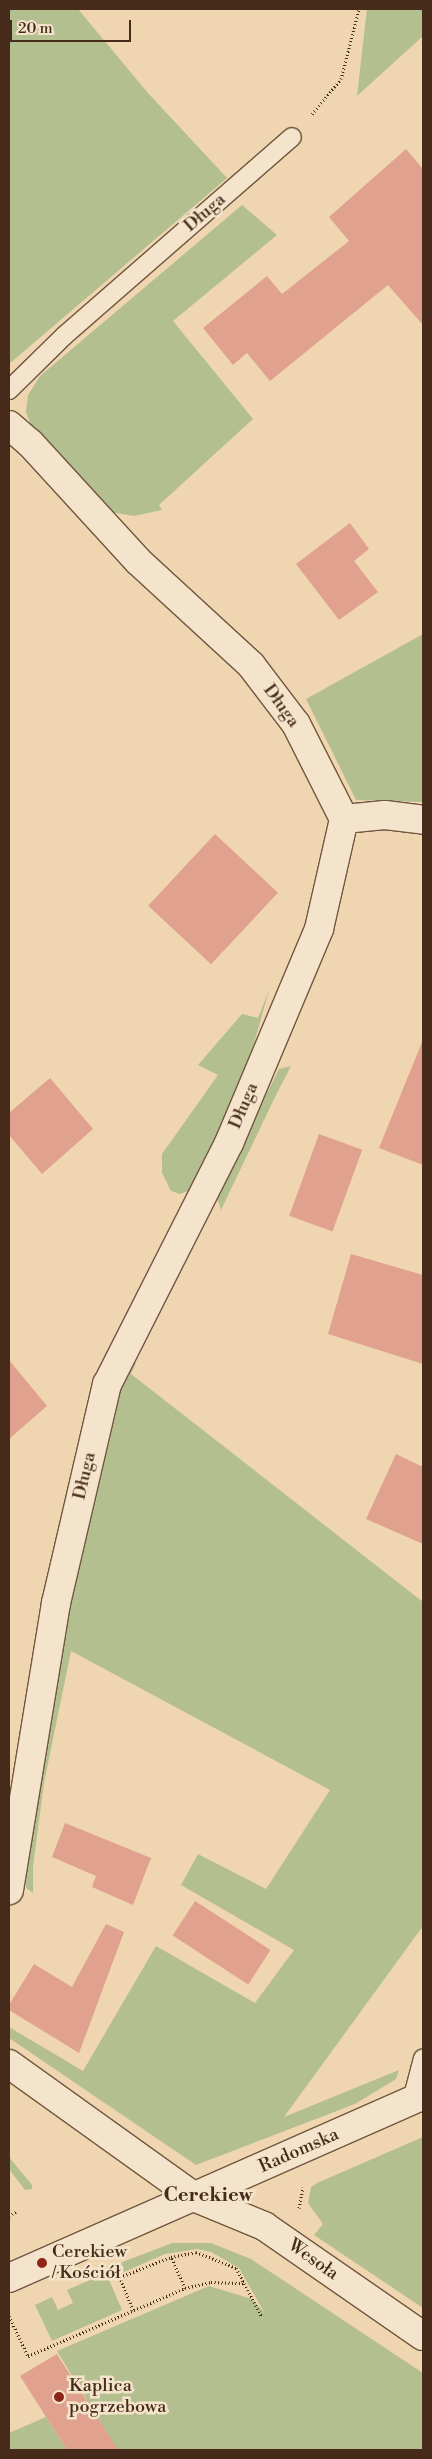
<!DOCTYPE html>
<html>
<head>
<meta charset="utf-8">
<style>
  body { margin:0 }
  #map { position:relative; width:432px; height:2459px; overflow:hidden; background:#efd6b0; font-family:"Libre Bodoni",serif }
  div>[style] { position:absolute }
  [style*='--x'] { left:calc(var(--x)*1px); top:calc(var(--y)*1px); width:calc(var(--w)*1px); rotate:calc(var(--a)*1deg) }
  .green>* { inset:0; background:#b4bf8f }
  .building>* { inset:0; background:#e0a18f; transform-origin:0 0 }
  .path>* { height:3px; margin-top:-1.5px; transform-origin:0; background:repeating-linear-gradient(90deg,#472b1a 0 1px,transparent 0 3.5px) }
  .roads { filter:drop-shadow(1px 0 #715640) drop-shadow(-1px 0 #715640) drop-shadow(0 1px #715640) drop-shadow(0 -1px #715640) }
  .service>* { height:18px; margin:-9px; padding:0 9px; transform-origin:9px; border-radius:9px; background:#f5e4cc }
  .minor>* { height:28px; margin:-14px; padding:0 14px; transform-origin:14px; border-radius:14px; background:#f5e4cc }
  .tertiary>* { height:28px; margin:-14px; padding:0 14px; transform-origin:14px; border-radius:14px; background:#f5e4cc }
  .dots>* { width:14px; height:14px; translate:-50% -50%; box-sizing:border-box; border:2px solid #f5e4cc; border-radius:50% }
  span { translate:-50% -50%; white-space:nowrap; text-align:center; line-height:1.15; -webkit-text-stroke:5px #f5e4cc; paint-order:stroke }
  .street-label { font-size:18px; color:#472b1a }
  .poi-label { font-size:18px; color:#472b1a }
  .left { translate:0 -50%; text-align:left }
  .quarter-label { font-size:20px; color:#472b1a; font-weight:700 }
  .frame { position:absolute; inset:0; border:10px solid #472b1a; pointer-events:none }
  .scale { position:absolute; left:10px; top:20px; width:121px; height:22px; box-sizing:border-box; border:2px solid #472b1a; border-top:0; padding-left:6px; font-size:15px; line-height:18px; white-space:nowrap; color:#472b1a; -webkit-text-stroke:4px #f5e4cc; paint-order:stroke }
</style>
</head>
<body>
<div id="map">
  <div class="green">
    <i style="clip-path:polygon(9px 9px,78px 9px,148px 93px,227px 178px,9px 364px)"></i>
    <i style="clip-path:polygon(367px 9px,423px 9px,423px 36px,357px 96px)"></i>
    <i style="clip-path:polygon(242px 205px,277px 235px,173px 321px,253px 419px,159px 505px,162px 510px,134px 516px,104px 511px,34px 433px,26px 412px,28px 395px,40px 376px)"></i>
    <i style="clip-path:polygon(423px 634px,423px 802px,356px 800px,306px 699px)"></i>
    <i style="clip-path:polygon(269px 990px,243px 1083px,193px 1189px,180px 1194px,171px 1191px,162px 1173px,162px 1154px,218px 1075px,198px 1065px,242px 1014px,258px 1018px)"></i>
    <i style="clip-path:polygon(291px 1066px,276px 1095px,221px 1210px,216px 1195px,279px 1069px)"></i>
    <i style="clip-path:polygon(127px 1361px,136px 1363px,131px 1374px,423px 1602px,423px 1926px,284px 2117px,399px 2070px,396px 2079px,355px 2104px,196px 2165px,9px 2038px,9px 2027px,83px 2071px,156px 1946px,255px 2003px,294px 1950px,181px 1885px,198px 1854px,266px 1889px,330px 1790px,71px 1651px,44px 1783px,33px 1866px,33px 1893px,26px 1888px,25px 1864px,92px 1481px)"></i>
    <i style="clip-path:polygon(423px 2137px,423px 2308px,314px 2235px,323px 2224px,308px 2203px,311px 2187px,317px 2183px)"></i>
    <i style="clip-path:polygon(9px 2157px,32px 2185px,32px 2189px,25px 2190px,9px 2169px)"></i>
    <i style="clip-path:polygon(172px 2243px,211px 2243px,251px 2259px,423px 2373px,423px 2450px,117px 2450px,57px 2351px,209px 2286px,252px 2299px,264px 2312px,239px 2268px,211px 2252px,197px 2249px,165px 2254px,124px 2272px,120px 2263px)"></i>
    <i style="clip-path:polygon(106px 2273px,122px 2310px,52px 2341px,35px 2305px,52px 2297px,58px 2310px,73px 2303px,67px 2290px)"></i>
    <i style="clip-path:polygon(46px 2417px,67px 2450px,9px 2450px,9px 2433px)"></i>
  </div>
  <div class="building">
    <i style="clip-path:polygon(406px 149px,423px 169px,423px 325px,388px 285px,270px 381px,247px 353px,233px 365px,203px 328px,267px 276px,282px 294px,349px 241px,329px 217px)"></i>
    <i style="clip-path:polygon(350px 523px,369px 549px,354px 561px,378px 592px,339px 620px,296px 564px)"></i>
    <i style="left:215px;top:834px;width:86px;height:98px;rotate:43deg"></i>
    <i style="clip-path:polygon(422px 1042px,423px 1042px,423px 1165px,379px 1148px)"></i>
    <i style="clip-path:polygon(50px 1078px,93px 1129px,42px 1174px,9px 1135px,9px 1113px)"></i>
    <i style="left:319px;top:1134px;width:46px;height:87px;rotate:20deg"></i>
    <i style="clip-path:polygon(351px 1254px,423px 1275px,423px 1364px,328px 1334px)"></i>
    <i style="clip-path:polygon(9px 1360px,47px 1406px,9px 1439px)"></i>
    <i style="clip-path:polygon(396px 1454px,423px 1467px,423px 1544px,366px 1519px)"></i>
    <i style="clip-path:polygon(65px 1823px,151px 1858px,133px 1905px,92px 1887px,96px 1876px,52px 1857px)"></i>
    <i style="left:195px;top:1901px;width:90px;height:41px;rotate:33deg"></i>
    <i style="clip-path:polygon(106px 1924px,124px 1932px,79px 2053px,9px 2010px,9px 2005px,34px 1964px,72px 1987px)"></i>
    <i style="clip-path:polygon(57px 2354px,118px 2450px,67px 2450px,20px 2376px)"></i>
  </div>
  <div class="path">
    <i style="--x:312;--y:114;--w:45;--a:-50.4"></i>
    <i style="--x:341;--y:79;--w:72;--a:-75.6"></i>
    <i style="--x:299;--y:2208;--w:21;--a:-79"></i>
    <i style="--x:9;--y:2216;--w:9;--a:-32"></i>
    <i style="--x:185;--y:2288;--w:27;--a:-13"></i>
    <i style="--x:211;--y:2282;--w:33;--a:2"></i>
    <i style="--x:133;--y:2310;--w:35;--a:-112"></i>
    <i style="--x:120;--y:2277;--w:55;--a:-21.4"></i>
    <i style="--x:171;--y:2257;--w:25;--a:-11"></i>
    <i style="--x:196;--y:2252;--w:43;--a:21.8"></i>
    <i style="--x:236;--y:2268;--w:55;--a:62"></i>
    <i style="--x:9;--y:2316;--w:44;--a:64.6"></i>
    <i style="--x:28;--y:2356;--w:171;--a:-23.4"></i>
    <i style="--x:185;--y:2288;--w:34;--a:-114"></i>
  </div>
  <div class="roads">
    <div class="service">
      <i style="--x:9;--y:390;--w:78;--a:-44.5"></i>
      <i style="--x:65;--y:335;--w:301;--a:-41.1"></i>
      <i style="--x:412;--y:2100;--w:43;--a:-75.3"></i>
    </div>
    <div class="minor">
      <i style="--x:9;--y:425;--w:28;--a:41"></i>
      <i style="--x:30;--y:443;--w:160;--a:47.5"></i>
      <i style="--x:138;--y:561;--w:154;--a:42.6"></i>
      <i style="--x:251;--y:665;--w:74;--a:52.7"></i>
      <i style="--x:296;--y:724;--w:106;--a:63.2"></i>
      <i style="--x:344;--y:819;--w:113;--a:102.8"></i>
      <i style="--x:319;--y:929;--w:232;--a:112.8"></i>
      <i style="--x:229;--y:1143;--w:270;--a:116.8"></i>
      <i style="--x:107;--y:1384;--w:225;--a:103.1"></i>
      <i style="--x:56;--y:1603;--w:291;--a:99.3"></i>
      <i style="--x:344;--y:819;--w:41;--a:-5.6"></i>
      <i style="--x:385;--y:815;--w:38;--a:7"></i>
      <i style="--x:9;--y:2064;--w:230;--a:35.6"></i>
    </div>
    <div class="tertiary">
      <i style="--x:196;--y:2198;--w:74;--a:22.4"></i>
      <i style="--x:264;--y:2226;--w:193;--a:34.7"></i>
      <i style="--x:9;--y:2278;--w:453;--a:-23.8"></i>
    </div>
  </div>
  <div class="dots">
    <i style="left:42px;top:2263px;background:#8f2418"></i>
    <i style="left:59px;top:2397px;background:#8f2418"></i>
  </div>
  <div class="street-label">
    <span style="left:205px;top:213px;rotate:-41deg">Długa</span>
    <span style="left:281px;top:706px;rotate:54deg">Długa</span>
    <span style="left:244px;top:1106px;rotate:-67deg">Długa</span>
    <span style="left:85px;top:1476px;rotate:-77deg">Długa</span>
    <span style="left:299px;top:2151px;rotate:-24deg">Radomska</span>
    <span style="left:313px;top:2260px;rotate:35deg">Wesoła</span>
  </div>
  <div class="poi-label">
    <span class="left" style="left:52px;top:2263px">Cerekiew<br>/ Kościół</span>
    <span class="left" style="left:69px;top:2397px">Kaplica<br>pogrzebowa</span>
  </div>
  <div class="quarter-label">
    <span style="left:208px;top:2195px">Cerekiew</span>
  </div>
  <div class="frame"></div>
  <div class="scale">20 m</div>
</div>
</body>
</html>
